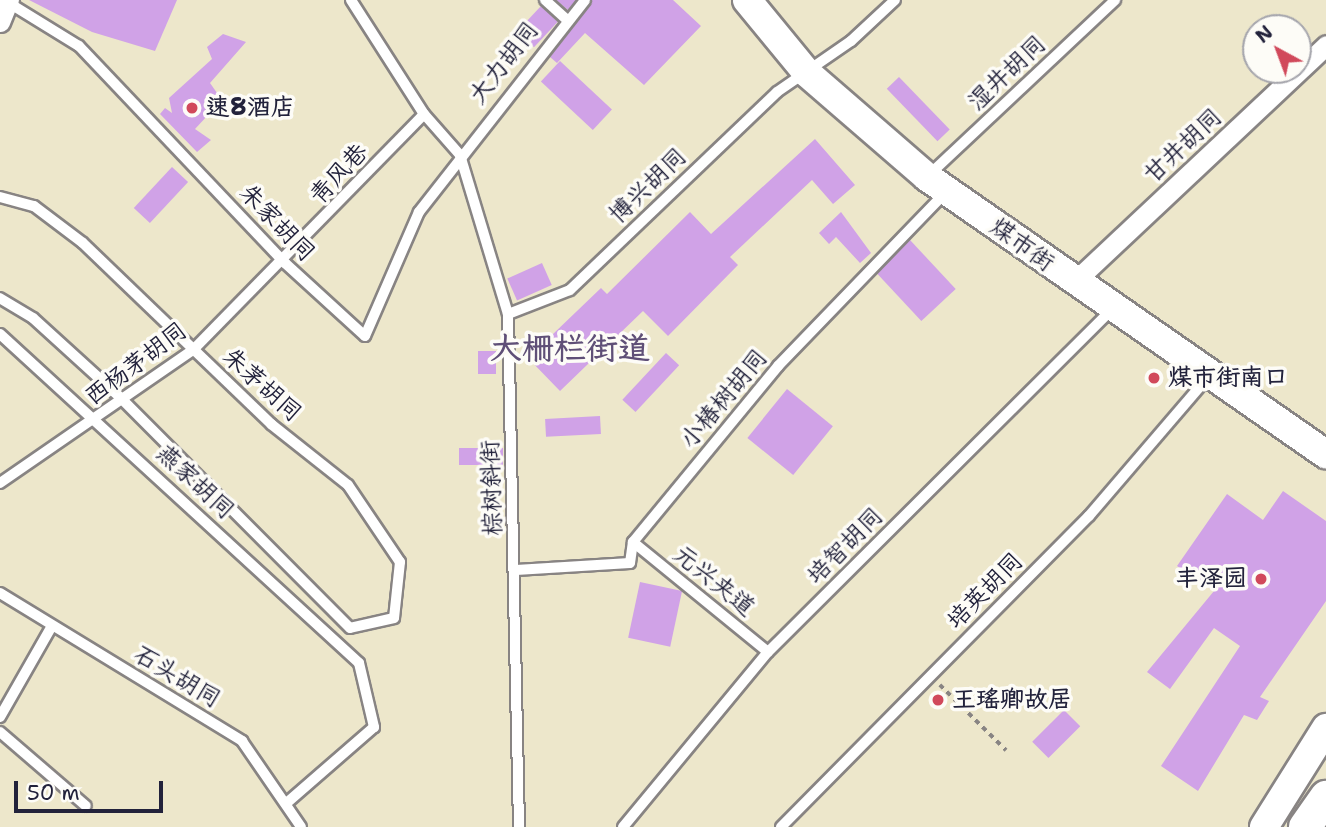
<!DOCTYPE html>
<html>
<head>
<meta charset="utf-8">
<style>
  body { margin:0 }
  #map { position:relative; width:1326px; height:827px; overflow:hidden; background:#ede7cb; font-family:"Shantell Sans","LXGW WenKai TC",sans-serif }
  div>[style] { position:absolute }
  [style*='--x'] { left:calc(var(--x)*1px); top:calc(var(--y)*1px); width:calc(var(--w)*1px); rotate:calc(var(--a)*1deg) }
  .building>* { inset:0; background:#d0a2e7; transform-origin:0 0 }
  .path>* { height:3.5px; margin-top:-1.75px; transform-origin:0; background:repeating-linear-gradient(90deg,#888483 0 5px,transparent 0 10px) }
  .roads { filter:drop-shadow(2px 0 #888483) drop-shadow(-2px 0 #888483) drop-shadow(0 2px #888483) drop-shadow(0 -2px #888483) }
  .lane>* { height:10px; margin:-5px; padding:0 5px; transform-origin:5px; border-radius:5px; background:#fff }
  .street>* { height:19px; margin:-9.5px; padding:0 9.5px; transform-origin:9.5px; border-radius:9.5px; background:#fff }
  .secondary>* { height:28px; margin:-14px; padding:0 14px; transform-origin:14px; border-radius:14px; background:#fff }
  .primary>* { height:32px; margin:-16px; padding:0 16px; transform-origin:16px; border-radius:16px; background:#fff }
  .dots>* { width:19px; height:19px; translate:-50% -50%; box-sizing:border-box; border:4px solid #fdfcf7; border-radius:50% }
  span { translate:-50% -50%; white-space:nowrap; text-align:center; line-height:1.15; -webkit-text-stroke:7px #fdfcf7; paint-order:stroke }
  .street-label { font-size:24px; color:#22223b }
  .poi-label { font-size:24px; color:#22223b; font-weight:700 }
  .left { translate:0 -50%; text-align:left }
  .right { translate:-100% -50%; text-align:right }
  .district-label { font-size:32px; color:#5f4f77; font-weight:700 }
  .north { position:absolute; left:1242px; top:14px; width:70px; height:70px; box-sizing:border-box; background:#fdfcf7; border:2px solid #a5a5ac; border-radius:50%; rotate:319deg; font-size:19px; font-weight:700; line-height:28px; text-align:center; color:#22223b }
  .north::after { content:''; display:block; margin:auto; width:24px; height:32px; background:#d1495b; clip-path:polygon(50% 0,100% 100%,50% 72%,0 100%) }
  .scale { position:absolute; left:14px; top:781px; width:149px; height:32px; box-sizing:border-box; border:4px solid #22223b; border-top:0; padding-left:9px; font-size:21px; line-height:24px; white-space:nowrap; color:#22223b; -webkit-text-stroke:5px #fdfcf7; paint-order:stroke }
</style>
</head>
<body>
<div id="map">
  <div class="building">
    <i style="clip-path:polygon(29px 0,177px 0,155px 51px,92px 32px)"></i>
    <i style="clip-path:polygon(556px 0,576px 0,568px 10px)"></i>
    <i style="clip-path:polygon(592px 0,673px 0,701px 26px,644px 85px,585px 33px,557px 63px,550px 57px)"></i>
    <i style="left:541px;top:6px;width:23px;height:35px;rotate:43deg"></i>
    <i style="clip-path:polygon(223px 34px,246px 42px,210px 83px,222px 100px,195px 129px,211px 140px,197px 152px,160px 114px,165px 108px,172px 113px,169px 98px,212px 59px,207px 47px)"></i>
    <i style="left:560px;top:61px;width:71px;height:28px;rotate:43deg"></i>
    <i style="left:899px;top:77px;width:73px;height:17px;rotate:46deg"></i>
    <i style="clip-path:polygon(815px 139px,855px 185px,833px 204px,812px 180px,730px 257px,738px 265px,668px 336px,643px 311px,560px 391px,528px 358px,601px 288px,607px 294px,690px 212px,711px 234px)"></i>
    <i style="left:172px;top:167px;width:22px;height:56px;rotate:43deg"></i>
    <i style="clip-path:polygon(841px 212px,871px 253px,860px 263px,836px 237px,829px 244px,819px 233px)"></i>
    <i style="left:910px;top:240px;width:67px;height:47px;rotate:47deg"></i>
    <i style="left:542px;top:263px;width:24px;height:38px;rotate:66deg"></i>
    <i style="left:496px;top:351px;width:23px;height:18px;rotate:90deg"></i>
    <i style="left:666px;top:353px;width:18px;height:64px;rotate:43deg"></i>
    <i style="left:787px;top:389px;width:59px;height:63px;rotate:39deg"></i>
    <i style="left:600px;top:416px;width:18px;height:55px;rotate:87deg"></i>
    <i style="left:503px;top:448px;width:17px;height:44px;rotate:90deg"></i>
    <i style="clip-path:polygon(1283px 491px,1326px 521px,1326px 601px,1260px 697px,1269px 701px,1257px 720px,1244px 715px,1198px 791px,1161px 766px,1240px 646px,1214px 628px,1170px 689px,1147px 672px,1214px 591px,1177px 566px,1227px 494px,1263px 520px)"></i>
    <i style="left:640px;top:582px;width:43px;height:57px;rotate:12deg"></i>
    <i style="left:1064px;top:710px;width:23px;height:45px;rotate:45deg"></i>
  </div>
  <div class="path">
    <i style="--x:940;--y:685;--w:93;--a:44.6"></i>
  </div>
  <div class="roads">
    <div class="lane">
      <i style="--x:351;--y:0;--w:135;--a:57.4"></i>
      <i style="--x:424;--y:114;--w:55;--a:48.7"></i>
      <i style="--x:460;--y:155;--w:166;--a:73.2"></i>
      <i style="--x:508;--y:314;--w:513;--a:88.77"></i>
      <i style="--x:545;--y:0;--w:27;--a:42"></i>
      <i style="--x:9;--y:3;--w:82;--a:31.6"></i>
      <i style="--x:79;--y:46;--w:299;--a:46.5"></i>
      <i style="--x:285;--y:263;--w:108;--a:42.4"></i>
      <i style="--x:365;--y:336;--w:135;--a:-66.5"></i>
      <i style="--x:419;--y:212;--w:269;--a:-51.9"></i>
      <i style="--x:930;--y:174;--w:254;--a:-43.2"></i>
      <i style="--x:0;--y:197;--w:35;--a:15"></i>
      <i style="--x:34;--y:206;--w:61;--a:37.1"></i>
      <i style="--x:83;--y:243;--w:261;--a:43.9"></i>
      <i style="--x:271;--y:424;--w:98;--a:38.4"></i>
      <i style="--x:348;--y:485;--w:93;--a:56"></i>
      <i style="--x:400;--y:562;--w:56;--a:96.1"></i>
      <i style="--x:394;--y:618;--w:45;--a:167.2"></i>
      <i style="--x:350;--y:628;--w:323;--a:-134.9"></i>
      <i style="--x:122;--y:399;--w:120;--a:-137.7"></i>
      <i style="--x:33;--y:318;--w:39;--a:-149"></i>
      <i style="--x:508;--y:314;--w:66;--a:-21.2"></i>
      <i style="--x:570;--y:290;--w:286;--a:-43.7"></i>
      <i style="--x:777;--y:92;--w:90;--a:-34.6"></i>
      <i style="--x:851;--y:41;--w:60;--a:-43"></i>
      <i style="--x:0;--y:334;--w:487;--a:42.5"></i>
      <i style="--x:359;--y:663;--w:66;--a:76.8"></i>
      <i style="--x:374;--y:727;--w:113;--a:139"></i>
      <i style="--x:0;--y:483;--w:234;--a:-34.6"></i>
      <i style="--x:193;--y:350;--w:330;--a:-45.6"></i>
      <i style="--x:633;--y:542;--w:174;--a:39.2"></i>
      <i style="--x:516;--y:570;--w:114;--a:-3.5"></i>
      <i style="--x:630;--y:563;--w:21;--a:-82"></i>
      <i style="--x:633;--y:542;--w:228;--a:-50.5"></i>
      <i style="--x:778;--y:366;--w:239;--a:-46"></i>
      <i style="--x:0;--y:593;--w:284;--a:31.4"></i>
      <i style="--x:242;--y:741;--w:104;--a:55.5"></i>
      <i style="--x:0;--y:717;--w:105;--a:-60.3"></i>
      <i style="--x:0;--y:732;--w:113;--a:40.7"></i>
      <i style="--x:623;--y:827;--w:227;--a:-50.4"></i>
      <i style="--x:768;--y:652;--w:486;--a:-44.9"></i>
      <i style="--x:781;--y:827;--w:438;--a:-45.3"></i>
      <i style="--x:1089;--y:516;--w:184;--a:-49.4"></i>
    </div>
    <div class="street">
      <i style="--x:0;--y:22;--w:24;--a:-68"></i>
      <i style="--x:1074;--y:282;--w:346;--a:-43.2"></i>
    </div>
    <div class="secondary">
      <i style="--x:747;--y:0;--w:94;--a:50.6"></i>
      <i style="--x:807;--y:73;--w:159;--a:40.9"></i>
      <i style="--x:927;--y:177;--w:486;--a:34.8"></i>
      <i style="--x:1264;--y:827;--w:117;--a:-57.9"></i>
    </div>
    <div class="primary">
      <i style="--x:1305;--y:827;--w:37;--a:-55"></i>
    </div>
  </div>
  <div class="dots">
    <i style="left:192px;top:108px;background:#d1495b"></i>
    <i style="left:1154px;top:378px;background:#d1495b"></i>
    <i style="left:1261px;top:579px;background:#d1495b"></i>
    <i style="left:938px;top:700px;background:#d1495b"></i>
  </div>
  <div class="street-label">
    <span style="left:504px;top:63px;rotate:-52deg">大力胡同</span>
    <span style="left:1007px;top:73px;rotate:-43deg">湿井胡同</span>
    <span style="left:1183px;top:146px;rotate:-43deg">甘井胡同</span>
    <span style="left:339px;top:174px;rotate:-47deg">青风巷</span>
    <span style="left:648px;top:186px;rotate:-44deg">博兴胡同</span>
    <span style="left:277px;top:223px;rotate:46deg">朱家胡同</span>
    <span style="left:1022px;top:245px;rotate:36deg">煤市街</span>
    <span style="left:136px;top:364px;rotate:-37deg">西杨茅胡同</span>
    <span style="left:262px;top:385px;rotate:42deg">朱茅胡同</span>
    <span style="left:724px;top:399px;rotate:-50deg">小椿树胡同</span>
    <span style="left:195px;top:482px;rotate:43deg">燕家胡同</span>
    <span style="left:492px;top:488px;rotate:-92deg">棕树斜街</span>
    <span style="left:845px;top:546px;rotate:-45deg">培智胡同</span>
    <span style="left:714px;top:581px;rotate:39deg">元兴夹道</span>
    <span style="left:985px;top:591px;rotate:-45deg">培英胡同</span>
    <span style="left:177px;top:677px;rotate:31deg">石头胡同</span>
  </div>
  <div class="poi-label">
    <span class="left" style="left:206px;top:108px">速8酒店</span>
    <span class="left" style="left:1168px;top:378px">煤市街南口</span>
    <span class="right" style="left:1247px;top:579px">丰泽园</span>
    <span class="left" style="left:952px;top:700px">王瑶卿故居</span>
  </div>
  <div class="district-label">
    <span style="left:570px;top:348px">大栅栏街道</span>
  </div>
  <div class="north">N</div>
  <div class="scale">50 m</div>
</div>
</body>
</html>
